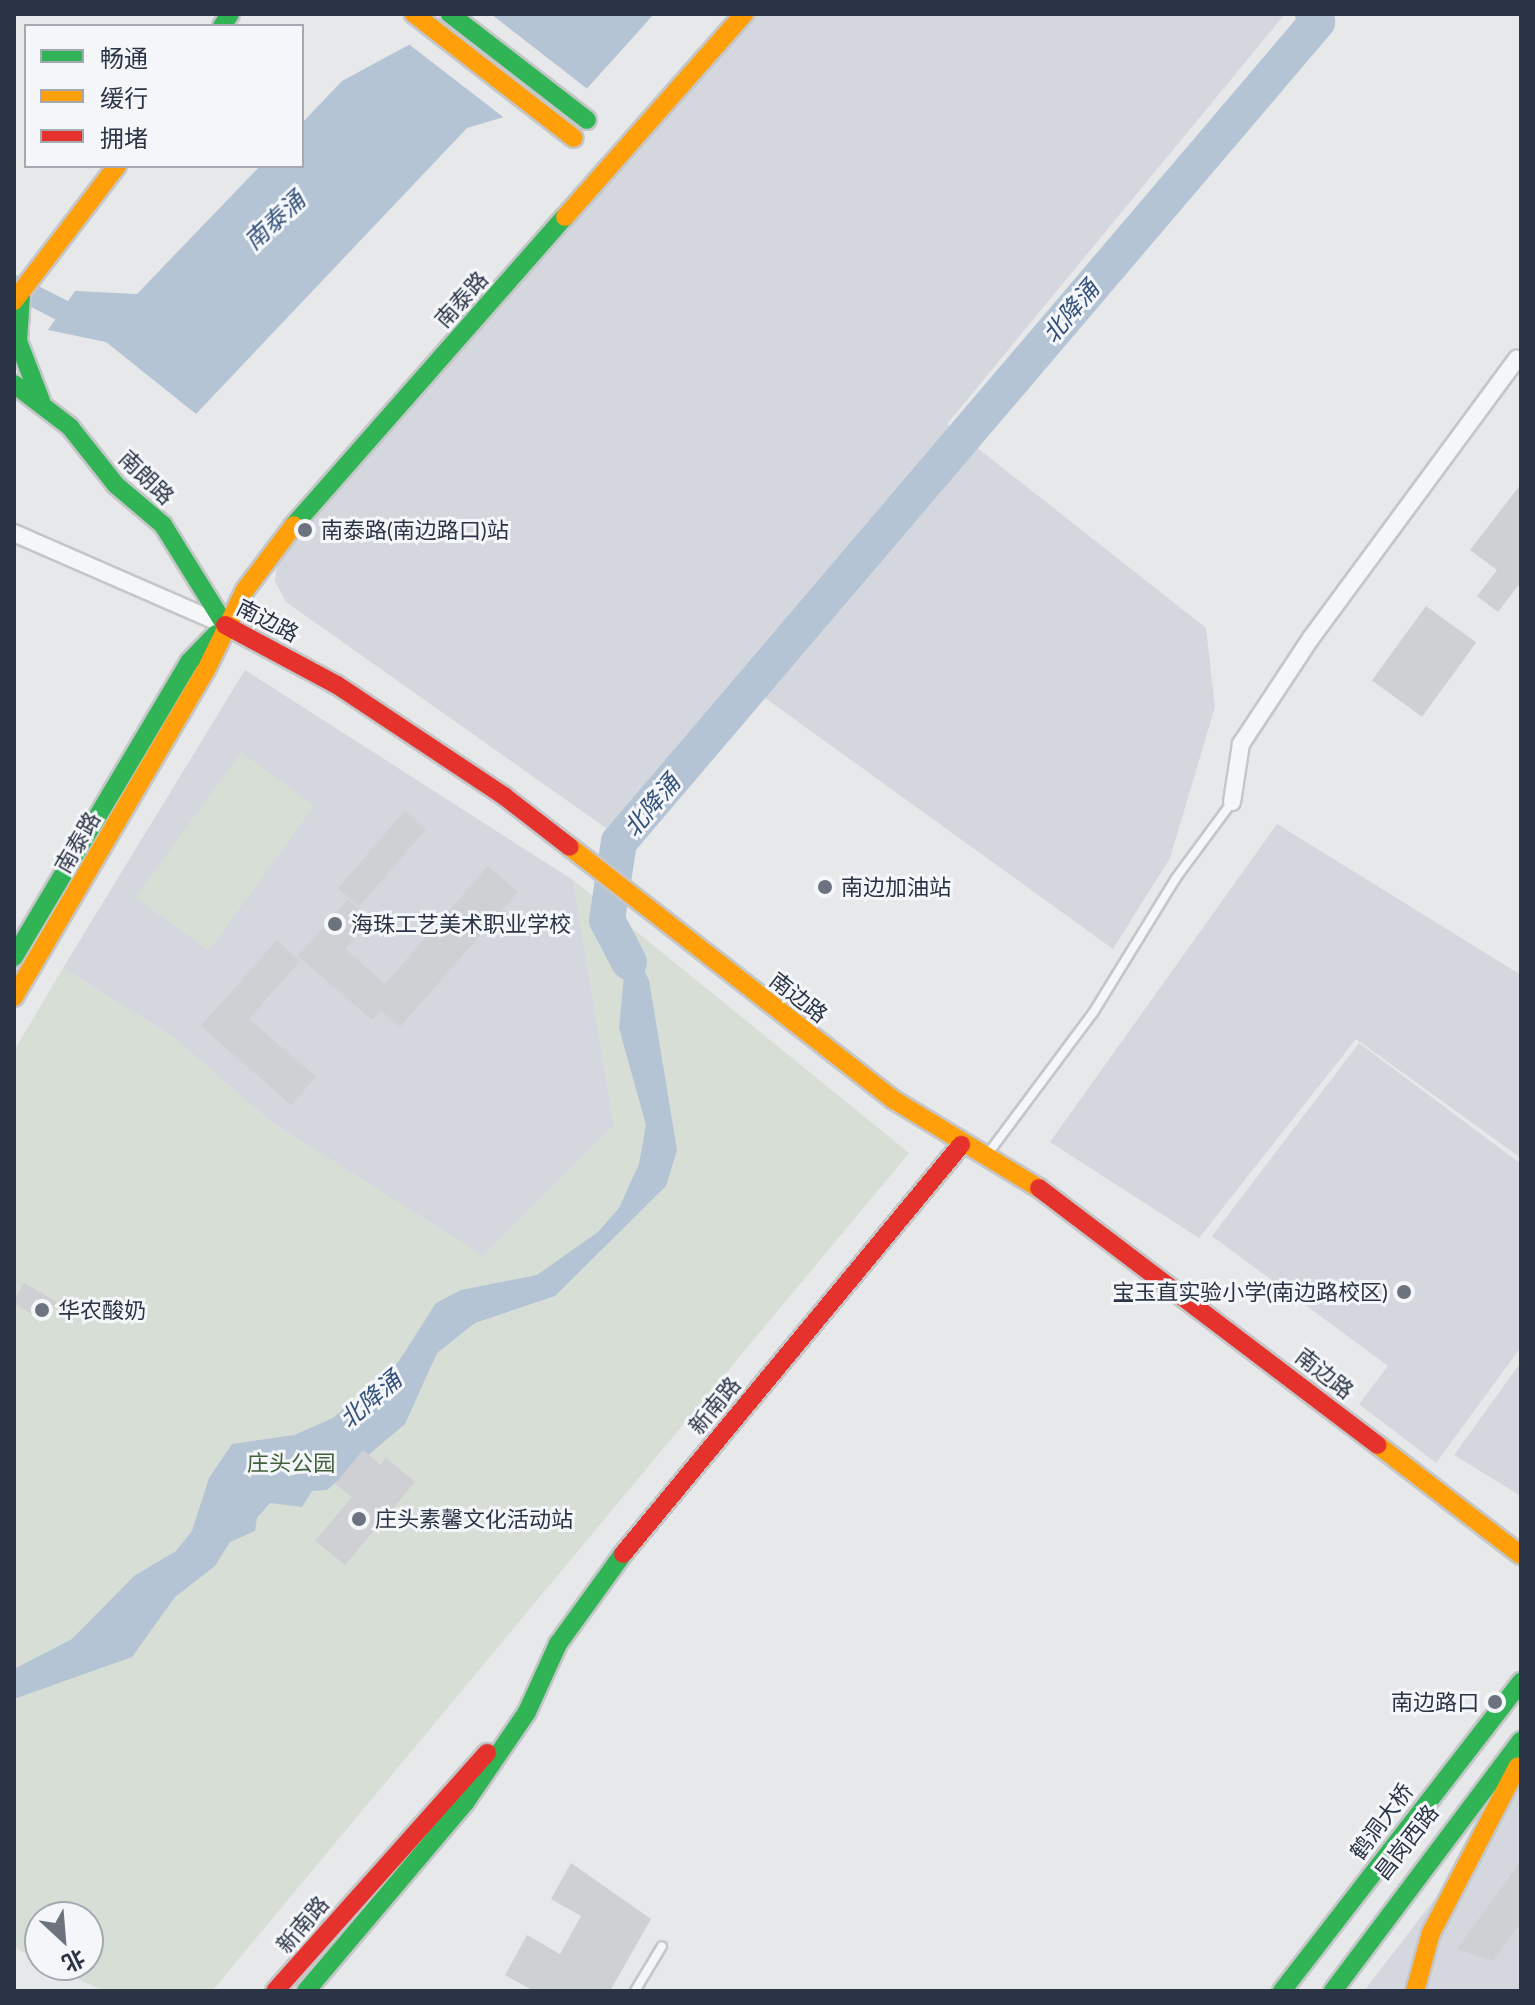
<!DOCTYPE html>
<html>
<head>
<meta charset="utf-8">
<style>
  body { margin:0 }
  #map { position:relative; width:1535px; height:2005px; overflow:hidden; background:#e6e8ea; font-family:Lato,"Noto Sans SC",sans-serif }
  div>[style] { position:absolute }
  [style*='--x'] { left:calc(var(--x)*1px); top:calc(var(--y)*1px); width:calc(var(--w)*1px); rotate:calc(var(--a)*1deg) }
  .built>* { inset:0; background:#d4d7dd }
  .green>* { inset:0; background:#d6ded6; transform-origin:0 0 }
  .water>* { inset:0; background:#b4c4d5 }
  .pier>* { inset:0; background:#e6e8ea }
  .canal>* { height:22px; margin:-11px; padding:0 11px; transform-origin:11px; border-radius:11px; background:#b4c4d5 }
  .river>* { height:36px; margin:-18px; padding:0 18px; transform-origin:18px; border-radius:18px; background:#b4c4d5 }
  .building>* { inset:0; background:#ced0d3; transform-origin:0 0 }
  .roads { filter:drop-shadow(2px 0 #c4c6c8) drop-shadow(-2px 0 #c4c6c8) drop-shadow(0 2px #c4c6c8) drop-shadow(0 -2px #c4c6c8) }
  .lane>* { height:8px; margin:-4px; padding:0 4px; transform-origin:4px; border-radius:4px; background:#f5f6f7 }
  .street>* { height:16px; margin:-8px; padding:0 8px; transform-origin:8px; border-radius:8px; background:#f5f6f7 }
  .fast>* { height:18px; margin:-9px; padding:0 9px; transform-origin:9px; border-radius:9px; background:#30b455 }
  .slow>* { height:18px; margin:-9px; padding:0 9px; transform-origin:9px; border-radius:9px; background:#ff9f0a }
  .jam>* { height:18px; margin:-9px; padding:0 9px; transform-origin:9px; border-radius:9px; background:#e5322d }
  .dots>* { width:22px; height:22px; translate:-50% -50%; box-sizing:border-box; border:4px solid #f4f6f9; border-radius:50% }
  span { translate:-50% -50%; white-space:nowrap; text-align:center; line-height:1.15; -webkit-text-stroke:6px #f4f6f9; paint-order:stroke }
  .street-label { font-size:22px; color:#2b3445 }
  .poi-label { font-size:22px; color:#2b3445 }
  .left { translate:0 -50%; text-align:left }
  .right { translate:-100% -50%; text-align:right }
  .park-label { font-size:22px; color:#3f6138 }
  .water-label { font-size:24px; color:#34527a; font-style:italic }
  .frame { position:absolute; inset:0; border:16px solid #2b3445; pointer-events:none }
  .legend { position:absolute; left:24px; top:24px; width:280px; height:144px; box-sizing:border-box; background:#f4f6f9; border:2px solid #a4a8b1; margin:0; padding:10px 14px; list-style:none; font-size:24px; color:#2b3445 }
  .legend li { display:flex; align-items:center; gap:16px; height:40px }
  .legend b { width:40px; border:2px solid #a4a8b1 }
  .north { position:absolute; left:24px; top:1901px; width:80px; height:80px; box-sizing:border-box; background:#f4f6f9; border:2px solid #a4a8b1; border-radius:50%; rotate:154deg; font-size:22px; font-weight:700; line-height:32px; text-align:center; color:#2b3445 }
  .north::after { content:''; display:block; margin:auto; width:28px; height:36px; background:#6c737f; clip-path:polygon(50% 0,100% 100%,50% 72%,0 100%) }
</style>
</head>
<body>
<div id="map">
  <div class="built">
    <i style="clip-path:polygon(757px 14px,1285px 14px,947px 424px,1206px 628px,1215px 707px,1170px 858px,1113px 949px,743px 682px,613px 833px,286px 602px,275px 581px,278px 558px)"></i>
    <i style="clip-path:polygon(245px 670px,573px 880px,614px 1126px,483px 1256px,271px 1122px,173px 1037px,63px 968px)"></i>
    <i style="clip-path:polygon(1277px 824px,1521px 975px,1521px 1158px,1356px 1039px,1199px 1238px,1050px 1142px)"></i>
    <i style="clip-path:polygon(1359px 1043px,1521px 1164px,1521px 1347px,1436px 1463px,1359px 1404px,1388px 1366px,1212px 1236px)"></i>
    <i style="clip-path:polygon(1521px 1362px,1521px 1496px,1454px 1455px)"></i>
    <i style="clip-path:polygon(1521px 1787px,1521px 1991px,1364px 1991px)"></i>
  </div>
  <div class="green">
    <i style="left:241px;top:752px;width:91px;height:180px;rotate:36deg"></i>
    <i style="clip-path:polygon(573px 880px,909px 1153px,212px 1991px,104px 1991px,48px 1965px,88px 1965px,88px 1917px,40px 1917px,40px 1961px,14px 1947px,14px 1051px,63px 968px,173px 1037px,271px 1122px,483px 1256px,614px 1126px)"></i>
  </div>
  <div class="water">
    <i style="clip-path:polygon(466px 14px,654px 14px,582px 94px,467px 128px,196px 414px,106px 342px,48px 330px,75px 291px,137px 294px,260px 166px,302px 166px,302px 123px,342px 81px)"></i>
    <i style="clip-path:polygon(607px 920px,633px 948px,649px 980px,677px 1150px,666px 1186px,555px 1296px,475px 1323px,437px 1353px,405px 1424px,327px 1490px,312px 1491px,302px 1507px,270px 1503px,257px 1518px,255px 1531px,230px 1542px,215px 1566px,175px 1597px,132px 1657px,14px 1699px,14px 1669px,72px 1639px,134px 1576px,176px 1551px,192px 1531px,209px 1478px,232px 1444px,294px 1435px,333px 1418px,399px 1361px,436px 1303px,461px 1290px,537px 1275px,598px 1232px,619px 1208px,639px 1164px,646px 1125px,619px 1028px,625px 964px)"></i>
  </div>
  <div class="pier">
    <i style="clip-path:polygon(457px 14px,491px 14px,590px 91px,583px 98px,507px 120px,406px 42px)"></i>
  </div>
  <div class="canal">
    <i style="--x:14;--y:286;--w:82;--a:26.9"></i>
  </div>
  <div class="river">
    <i style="--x:629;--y:962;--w:47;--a:-117.6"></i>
    <i style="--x:607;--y:920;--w:79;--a:-81.3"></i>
    <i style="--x:619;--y:842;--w:1077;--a:-49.59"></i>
    <i style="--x:1317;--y:22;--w:9;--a:-117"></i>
  </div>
  <div class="building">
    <i style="clip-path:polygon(1521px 484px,1521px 582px,1498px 612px,1477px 596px,1497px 570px,1470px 550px)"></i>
    <i style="left:1426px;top:606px;width:62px;height:92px;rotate:36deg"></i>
    <i style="left:405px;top:811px;width:28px;height:102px;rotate:41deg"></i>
    <i style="clip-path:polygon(488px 866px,518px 892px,400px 1027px,381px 1011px,372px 1020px,298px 956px,348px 899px,371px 920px,345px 949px,385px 984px)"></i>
    <i style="clip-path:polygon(277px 940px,300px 961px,249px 1019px,316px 1077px,291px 1105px,201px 1026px)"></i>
    <i style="left:24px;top:1283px;width:38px;height:23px;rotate:30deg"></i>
    <i style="clip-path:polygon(363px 1450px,381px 1465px,386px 1458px,415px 1482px,345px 1565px,315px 1541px,352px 1497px,335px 1484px)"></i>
    <i style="clip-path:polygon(1521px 1861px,1521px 1923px,1493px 1961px,1457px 1949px)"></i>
    <i style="clip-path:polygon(571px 1863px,651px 1919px,610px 1991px,534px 1991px,505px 1975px,527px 1935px,560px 1954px,581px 1916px,551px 1899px)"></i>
  </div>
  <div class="roads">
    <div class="lane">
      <i style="--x:987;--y:1155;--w:177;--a:-53.3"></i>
      <i style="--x:1093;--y:1013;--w:158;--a:-58.4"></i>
      <i style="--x:1176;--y:878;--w:94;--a:-53.6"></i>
      <i style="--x:635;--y:1991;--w:52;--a:-59"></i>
    </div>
    <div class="street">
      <i style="--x:14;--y:533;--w:230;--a:23.6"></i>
      <i style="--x:1232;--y:802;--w:59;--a:-81.2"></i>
      <i style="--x:1241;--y:744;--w:127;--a:-56.6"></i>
      <i style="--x:1311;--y:638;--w:347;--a:-53.6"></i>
    </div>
    <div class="fast">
      <i style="--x:450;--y:14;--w:173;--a:37.7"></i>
      <i style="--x:222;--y:26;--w:14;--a:-56"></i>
      <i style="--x:21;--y:296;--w:45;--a:93.8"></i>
      <i style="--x:18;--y:341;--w:64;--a:69"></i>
      <i style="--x:14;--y:384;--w:71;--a:37.5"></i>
      <i style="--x:70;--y:427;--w:74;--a:51.6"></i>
      <i style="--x:116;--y:485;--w:62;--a:40.4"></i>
      <i style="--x:163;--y:525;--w:118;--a:58.2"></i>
      <i style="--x:294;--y:525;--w:410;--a:-48.7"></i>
      <i style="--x:14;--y:957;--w:343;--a:-59.3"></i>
      <i style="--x:189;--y:662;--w:39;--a:-46"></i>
      <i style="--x:306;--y:1991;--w:246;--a:-49.8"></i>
      <i style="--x:465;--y:1803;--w:110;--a:-55.7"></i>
      <i style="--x:527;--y:1712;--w:75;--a:-65.5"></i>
      <i style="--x:558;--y:1644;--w:111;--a:-54.2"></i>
      <i style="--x:1282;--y:1991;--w:391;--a:-52.3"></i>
      <i style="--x:1333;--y:1991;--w:313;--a:-53.1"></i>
    </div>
    <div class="slow">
      <i style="--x:414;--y:14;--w:202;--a:37.8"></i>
      <i style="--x:565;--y:217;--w:271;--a:-48.6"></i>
      <i style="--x:14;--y:301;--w:170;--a:-52.7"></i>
      <i style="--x:570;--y:847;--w:411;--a:38"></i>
      <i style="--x:894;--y:1100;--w:170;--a:31.3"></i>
      <i style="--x:14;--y:997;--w:379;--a:-59.6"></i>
      <i style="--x:206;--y:670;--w:89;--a:-64"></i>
      <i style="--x:245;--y:590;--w:81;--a:-53"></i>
      <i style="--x:1378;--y:1445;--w:180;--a:37.6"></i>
      <i style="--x:1415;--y:1991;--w:60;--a:-74.6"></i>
      <i style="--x:1431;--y:1933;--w:188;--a:-62.5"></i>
    </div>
    <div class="jam">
      <i style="--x:225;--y:625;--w:127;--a:28.2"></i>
      <i style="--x:337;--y:685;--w:201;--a:33.6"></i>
      <i style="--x:504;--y:796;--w:83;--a:37.7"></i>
      <i style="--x:1039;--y:1188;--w:425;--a:37.2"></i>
      <i style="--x:623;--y:1554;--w:531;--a:-50.43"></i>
      <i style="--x:275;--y:1991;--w:319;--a:-48.3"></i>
    </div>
  </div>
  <div class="dots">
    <i style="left:305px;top:530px;background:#6c737f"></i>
    <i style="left:825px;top:887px;background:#6c737f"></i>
    <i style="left:335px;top:924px;background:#6c737f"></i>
    <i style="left:1404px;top:1292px;background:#6c737f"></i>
    <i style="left:42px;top:1310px;background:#6c737f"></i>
    <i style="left:359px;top:1519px;background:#6c737f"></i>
    <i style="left:1495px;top:1702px;background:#6c737f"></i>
  </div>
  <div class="street-label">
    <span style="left:461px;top:299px;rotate:-48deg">南泰路</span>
    <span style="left:147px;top:477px;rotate:44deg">南朗路</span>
    <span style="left:268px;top:620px;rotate:27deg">南边路</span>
    <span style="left:77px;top:842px;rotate:-60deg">南泰路</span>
    <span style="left:799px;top:997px;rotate:38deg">南边路</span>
    <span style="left:1325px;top:1373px;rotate:38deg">南边路</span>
    <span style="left:714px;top:1405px;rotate:-50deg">新南路</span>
    <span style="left:1381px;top:1821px;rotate:-53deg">鹤洞大桥</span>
    <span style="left:1406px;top:1842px;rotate:-52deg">昌岗西路</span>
    <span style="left:302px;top:1924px;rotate:-49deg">新南路</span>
  </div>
  <div class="poi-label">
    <span class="left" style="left:321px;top:530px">南泰路(南边路口)站</span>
    <span class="left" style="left:841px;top:887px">南边加油站</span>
    <span class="left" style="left:351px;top:924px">海珠工艺美术职业学校</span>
    <span class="right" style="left:1388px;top:1292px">宝玉直实验小学(南边路校区)</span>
    <span class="left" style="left:58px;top:1310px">华农酸奶</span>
    <span class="left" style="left:375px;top:1519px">庄头素馨文化活动站</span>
    <span class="right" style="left:1479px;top:1702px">南边路口</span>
  </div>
  <div class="park-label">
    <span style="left:291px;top:1463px">庄头公园</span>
  </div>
  <div class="water-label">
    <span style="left:274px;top:220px;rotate:-43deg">南泰涌</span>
    <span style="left:1070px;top:311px;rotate:-50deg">北降涌</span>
    <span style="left:651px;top:805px;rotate:-50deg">北降涌</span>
    <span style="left:370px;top:1399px;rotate:-41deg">北降涌</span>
  </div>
  <div class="frame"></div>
  <ul class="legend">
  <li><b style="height:10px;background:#30b455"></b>畅通</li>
  <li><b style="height:10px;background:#ff9f0a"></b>缓行</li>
  <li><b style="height:10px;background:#e5322d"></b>拥堵</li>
  </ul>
  <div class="north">北</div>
</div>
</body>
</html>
